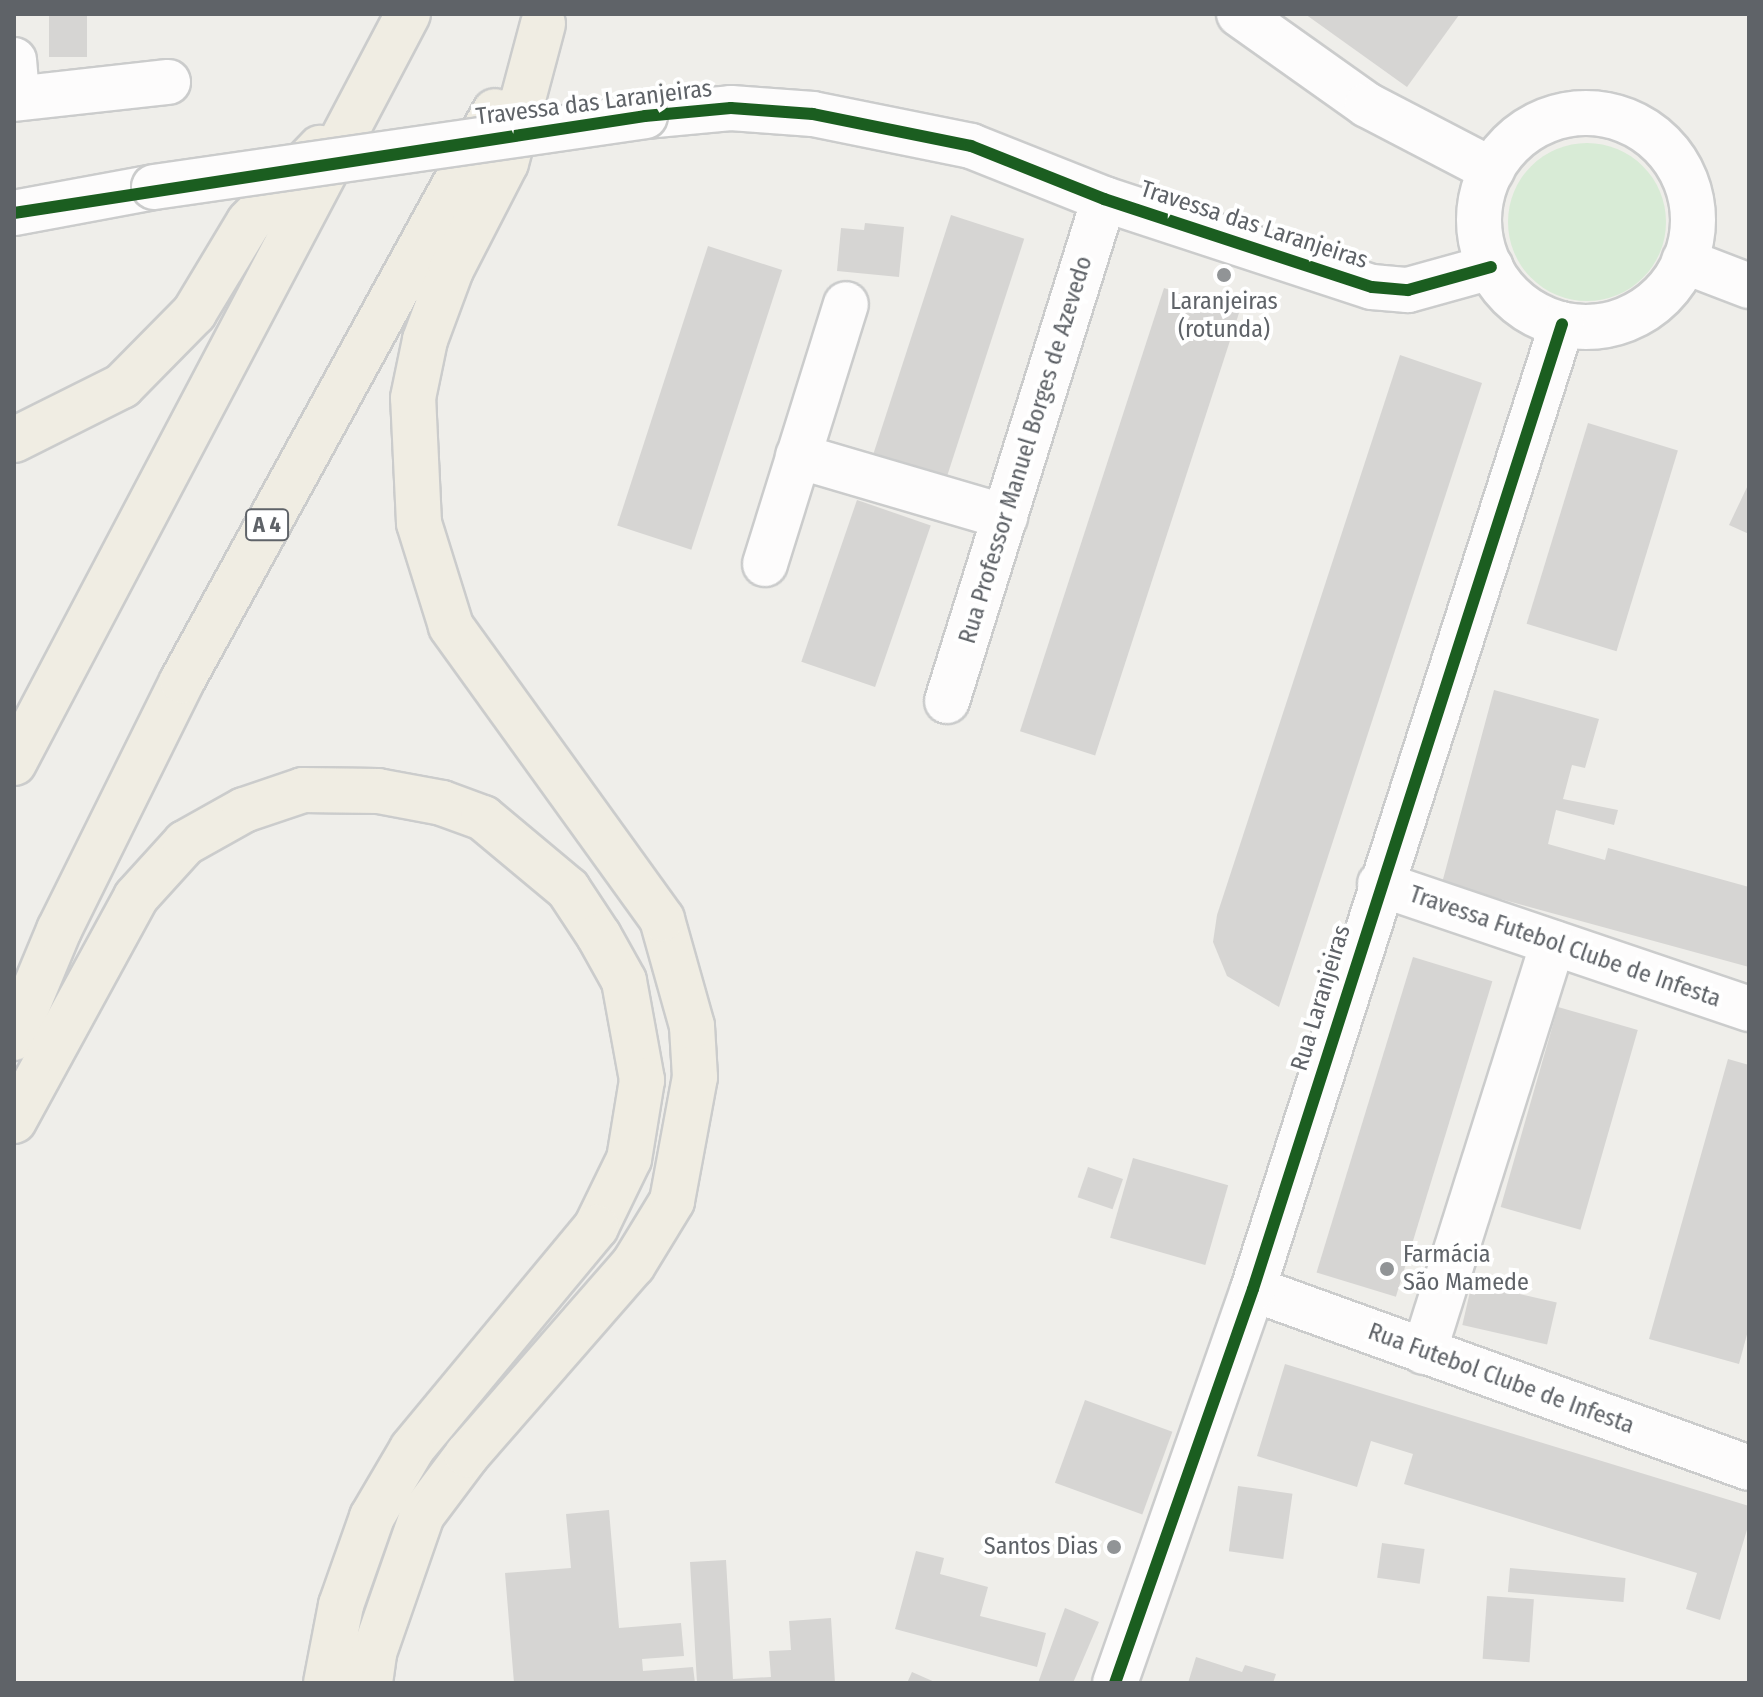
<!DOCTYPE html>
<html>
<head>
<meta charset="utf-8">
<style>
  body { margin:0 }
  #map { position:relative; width:1763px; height:1697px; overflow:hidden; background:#efeeea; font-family:"Fira Sans Condensed",sans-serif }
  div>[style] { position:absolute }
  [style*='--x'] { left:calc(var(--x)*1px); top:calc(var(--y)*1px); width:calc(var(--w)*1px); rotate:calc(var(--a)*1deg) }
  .green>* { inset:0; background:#d8ebd6 }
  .round { border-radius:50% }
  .building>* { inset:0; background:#d6d5d3; transform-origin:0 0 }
  .roads { filter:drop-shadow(2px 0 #cbcccc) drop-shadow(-2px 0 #cbcccc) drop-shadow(0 2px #cbcccc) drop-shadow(0 -2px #cbcccc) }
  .street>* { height:44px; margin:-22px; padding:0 22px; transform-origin:22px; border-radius:22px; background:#fdfcfc }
  .secondary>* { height:44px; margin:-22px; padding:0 22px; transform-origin:22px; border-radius:22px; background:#fdfcfc }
  .secondary>.ring { margin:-22px; padding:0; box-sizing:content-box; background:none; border:44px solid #fdfcfc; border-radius:50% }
  .highway>* { height:44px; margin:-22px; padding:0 22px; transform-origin:22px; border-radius:22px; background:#f0ede3 }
  .bridges { filter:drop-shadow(2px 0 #cbcccc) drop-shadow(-2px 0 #cbcccc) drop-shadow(0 2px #cbcccc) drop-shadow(0 -2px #cbcccc) }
  .street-bridge>* { height:44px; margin:-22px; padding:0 22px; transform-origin:22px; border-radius:22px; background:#fdfcfc }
  .cycleway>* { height:12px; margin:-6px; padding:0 6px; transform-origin:6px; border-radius:6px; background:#1b5e20 }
  .dots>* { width:22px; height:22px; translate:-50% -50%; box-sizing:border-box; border:4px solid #fff; border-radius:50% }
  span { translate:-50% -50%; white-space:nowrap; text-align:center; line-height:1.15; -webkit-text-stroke:8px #fff; paint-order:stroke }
  .shield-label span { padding:2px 6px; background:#fff; border:2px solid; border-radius:6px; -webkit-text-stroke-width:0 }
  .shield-label { font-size:22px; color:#5f6368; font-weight:700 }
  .street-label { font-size:24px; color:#5f6368 }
  .poi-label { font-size:24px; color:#5f6368 }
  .left { translate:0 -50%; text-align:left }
  .right { translate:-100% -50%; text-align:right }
  .frame { position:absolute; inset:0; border:16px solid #5f6368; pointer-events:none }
</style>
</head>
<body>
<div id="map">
  <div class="green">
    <i class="round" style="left:1508px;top:143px;width:158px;height:158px"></i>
  </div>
  <div class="building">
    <i style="left:49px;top:14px;width:38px;height:43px"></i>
    <i style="clip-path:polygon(1305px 14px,1457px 14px,1459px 15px,1407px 87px)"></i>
    <i style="left:951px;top:215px;width:77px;height:259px;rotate:18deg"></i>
    <i style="clip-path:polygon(865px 223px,904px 227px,899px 277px,837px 271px,841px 228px,864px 230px)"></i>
    <i style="left:708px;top:246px;width:78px;height:294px;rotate:18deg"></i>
    <i style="left:1164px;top:288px;width:79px;height:466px;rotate:18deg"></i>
    <i style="clip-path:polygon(1400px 355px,1482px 383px,1279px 1007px,1227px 976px,1213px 942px,1217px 915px)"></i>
    <i style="left:1588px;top:423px;width:94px;height:210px;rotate:17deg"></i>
    <i style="clip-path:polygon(1749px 483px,1749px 534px,1729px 525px)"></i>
    <i style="left:857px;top:500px;width:78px;height:171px;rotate:19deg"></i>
    <i style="clip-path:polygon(1494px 690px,1599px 719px,1585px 768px,1572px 765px,1563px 799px,1618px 810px,1614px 825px,1556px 810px,1548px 844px,1605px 860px,1608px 848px,1749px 887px,1749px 967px,1442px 883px)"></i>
    <i style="left:1413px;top:957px;width:83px;height:330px;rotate:17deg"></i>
    <i style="left:1558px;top:1007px;width:83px;height:208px;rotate:16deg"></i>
    <i style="clip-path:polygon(1728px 1059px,1749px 1065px,1749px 1327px,1739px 1364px,1649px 1339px)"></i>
    <i style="left:1133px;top:1158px;width:99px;height:83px;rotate:16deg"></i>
    <i style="left:1088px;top:1167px;width:37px;height:32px;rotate:19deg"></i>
    <i style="left:1472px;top:1283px;width:87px;height:43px;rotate:13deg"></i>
    <i style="clip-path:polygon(1285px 1364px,1749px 1506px,1749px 1523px,1720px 1620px,1686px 1609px,1697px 1573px,1404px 1484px,1413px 1454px,1371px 1441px,1357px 1487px,1257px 1456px)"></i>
    <i style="left:1085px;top:1400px;width:93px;height:88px;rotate:20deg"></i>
    <i style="left:1238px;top:1486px;width:55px;height:66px;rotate:8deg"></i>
    <i style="clip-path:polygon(609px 1510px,619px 1628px,681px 1623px,684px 1656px,642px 1659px,643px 1671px,693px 1667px,695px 1683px,514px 1683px,505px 1573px,571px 1568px,566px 1514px)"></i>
    <i style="left:1382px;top:1543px;width:43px;height:35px;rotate:8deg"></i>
    <i style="clip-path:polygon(916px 1551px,944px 1558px,940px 1574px,988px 1587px,980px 1616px,1046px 1633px,1037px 1667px,895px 1629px)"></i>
    <i style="clip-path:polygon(726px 1560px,733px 1679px,771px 1677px,769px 1651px,791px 1650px,789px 1621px,831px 1618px,835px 1683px,697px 1683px,690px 1562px)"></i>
    <i style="left:1510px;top:1568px;width:116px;height:24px;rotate:5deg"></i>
    <i style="left:1487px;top:1596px;width:47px;height:63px;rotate:4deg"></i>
    <i style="clip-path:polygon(1065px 1608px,1099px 1622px,1073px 1683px,1038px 1683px)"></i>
    <i style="clip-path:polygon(1196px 1657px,1242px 1672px,1245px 1665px,1276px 1674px,1273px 1683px,1188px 1683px)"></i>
    <i style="clip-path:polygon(912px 1672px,937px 1683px,907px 1683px)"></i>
  </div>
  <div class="roads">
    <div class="street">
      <i style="--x:14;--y:60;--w:38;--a:85"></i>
      <i style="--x:14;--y:99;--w:155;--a:-6.3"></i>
      <i style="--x:645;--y:116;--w:86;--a:-5.3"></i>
      <i style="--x:731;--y:108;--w:82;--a:4.2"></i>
      <i style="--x:813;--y:114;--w:161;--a:11.4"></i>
      <i style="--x:971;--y:146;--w:143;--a:21.7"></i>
      <i style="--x:1104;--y:199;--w:282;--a:18.2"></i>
      <i style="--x:1372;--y:287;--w:36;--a:5"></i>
      <i style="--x:1408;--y:290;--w:86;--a:-15.5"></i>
      <i style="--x:14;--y:213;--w:142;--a:-10.5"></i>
      <i style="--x:1684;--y:261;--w:70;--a:21"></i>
      <i style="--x:798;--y:456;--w:216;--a:16.4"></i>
      <i style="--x:765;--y:564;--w:272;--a:-72.7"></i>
      <i style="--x:947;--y:701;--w:526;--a:-72.63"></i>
      <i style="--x:1380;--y:884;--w:390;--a:18.7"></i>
      <i style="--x:1253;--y:1289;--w:527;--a:19.84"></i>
      <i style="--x:1424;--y:1352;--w:429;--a:-72.5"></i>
    </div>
    <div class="secondary">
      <i style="--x:1239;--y:14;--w:157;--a:35.4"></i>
      <i style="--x:1367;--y:105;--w:141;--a:27.5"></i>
      <i class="ring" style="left:1479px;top:113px;width:170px;height:170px"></i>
      <i style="--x:1115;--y:1683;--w:417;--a:-70.7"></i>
      <i style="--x:1253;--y:1289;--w:1013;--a:-72.24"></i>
    </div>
    <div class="highway">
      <i style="--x:14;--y:440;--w:121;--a:-26.6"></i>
      <i style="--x:122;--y:386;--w:103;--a:-45.4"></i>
      <i style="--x:194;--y:313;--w:106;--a:-58.9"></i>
      <i style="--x:249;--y:222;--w:103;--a:-46.2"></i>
      <i style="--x:14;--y:763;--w:846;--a:-62.25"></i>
      <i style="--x:14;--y:1038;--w:117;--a:-67.4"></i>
      <i style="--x:59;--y:930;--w:278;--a:-63.7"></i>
      <i style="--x:182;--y:681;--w:650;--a:-61.23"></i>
      <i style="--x:14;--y:1121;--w:255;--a:-61.4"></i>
      <i style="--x:136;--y:897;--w:73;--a:-47.8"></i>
      <i style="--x:185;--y:843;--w:68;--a:-29.2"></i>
      <i style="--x:244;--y:810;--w:62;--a:-18.7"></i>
      <i style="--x:303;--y:790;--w:75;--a:0.8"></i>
      <i style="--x:378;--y:791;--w:65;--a:10.6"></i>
      <i style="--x:442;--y:803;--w:44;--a:20.1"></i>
      <i style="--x:483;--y:818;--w:111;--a:39.9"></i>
      <i style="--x:568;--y:889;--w:56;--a:56.6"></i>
      <i style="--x:599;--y:936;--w:51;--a:60.9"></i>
      <i style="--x:624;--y:981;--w:101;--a:79.7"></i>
      <i style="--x:642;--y:1080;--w:80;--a:99.3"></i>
      <i style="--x:629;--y:1159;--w:76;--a:115.9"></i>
      <i style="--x:596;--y:1227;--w:288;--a:129.7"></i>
      <i style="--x:412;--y:1449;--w:79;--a:120.5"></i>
      <i style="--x:372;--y:1517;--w:93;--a:109.4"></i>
      <i style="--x:341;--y:1605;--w:79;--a:100.9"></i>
      <i style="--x:370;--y:1683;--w:30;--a:-82"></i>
      <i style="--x:374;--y:1653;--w:146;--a:-70.8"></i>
      <i style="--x:422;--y:1515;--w:75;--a:-53.1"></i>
      <i style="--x:467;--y:1455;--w:252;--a:-48.9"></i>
      <i style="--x:633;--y:1265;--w:75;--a:-58.6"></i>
      <i style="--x:672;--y:1201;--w:126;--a:-79.5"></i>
      <i style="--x:695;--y:1077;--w:51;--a:-93.4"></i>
      <i style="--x:692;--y:1026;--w:111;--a:-105.7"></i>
      <i style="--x:662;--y:919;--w:361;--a:-125.8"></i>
      <i style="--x:451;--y:626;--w:108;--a:-107.3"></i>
      <i style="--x:419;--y:523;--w:125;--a:-92.7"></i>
      <i style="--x:413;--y:398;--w:59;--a:-78.3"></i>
      <i style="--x:425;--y:340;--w:75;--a:-69.6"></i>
      <i style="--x:451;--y:270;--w:120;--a:-62.8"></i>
      <i style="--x:506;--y:163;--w:144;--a:-75.1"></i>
    </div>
  </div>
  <div class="bridges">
    <div class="street-bridge">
      <i style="--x:154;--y:187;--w:496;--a:-8.2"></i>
    </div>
  </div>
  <div class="cycleway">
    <i style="--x:14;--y:213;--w:638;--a:-8.74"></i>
    <i style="--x:645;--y:116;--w:86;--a:-5.3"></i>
    <i style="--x:731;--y:108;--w:82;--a:4.2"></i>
    <i style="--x:813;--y:114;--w:161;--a:11.4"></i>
    <i style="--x:971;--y:146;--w:143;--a:21.7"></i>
    <i style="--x:1104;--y:199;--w:282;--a:18.2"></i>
    <i style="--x:1372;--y:287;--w:36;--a:5"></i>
    <i style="--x:1408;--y:290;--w:86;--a:-15.5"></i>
    <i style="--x:1115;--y:1683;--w:417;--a:-70.7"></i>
    <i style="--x:1253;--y:1289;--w:1013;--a:-72.24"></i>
  </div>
  <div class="dots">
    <i style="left:1224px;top:275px;background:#919496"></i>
    <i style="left:1387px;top:1269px;background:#919496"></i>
    <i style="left:1114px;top:1547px;background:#919496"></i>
  </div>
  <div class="shield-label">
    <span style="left:267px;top:525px">A 4</span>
  </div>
  <div class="street-label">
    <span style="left:594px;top:103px;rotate:-7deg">Travessa das Laranjeiras</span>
    <span style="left:1254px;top:225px;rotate:18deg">Travessa das Laranjeiras</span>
    <span style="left:1026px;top:450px;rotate:-73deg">Rua Professor Manuel Borges de Azevedo</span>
    <span style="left:1565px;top:947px;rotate:19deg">Travessa Futebol Clube de Infesta</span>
    <span style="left:1321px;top:998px;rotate:-73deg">Rua Laranjeiras</span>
    <span style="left:1501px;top:1379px;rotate:20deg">Rua Futebol Clube de Infesta</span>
  </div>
  <div class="poi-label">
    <span style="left:1224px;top:316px">Laranjeiras<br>(rotunda)</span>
    <span class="left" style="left:1403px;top:1269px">Farmácia<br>São Mamede</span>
    <span class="right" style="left:1098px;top:1547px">Santos Dias</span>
  </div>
  <div class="frame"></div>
</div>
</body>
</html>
